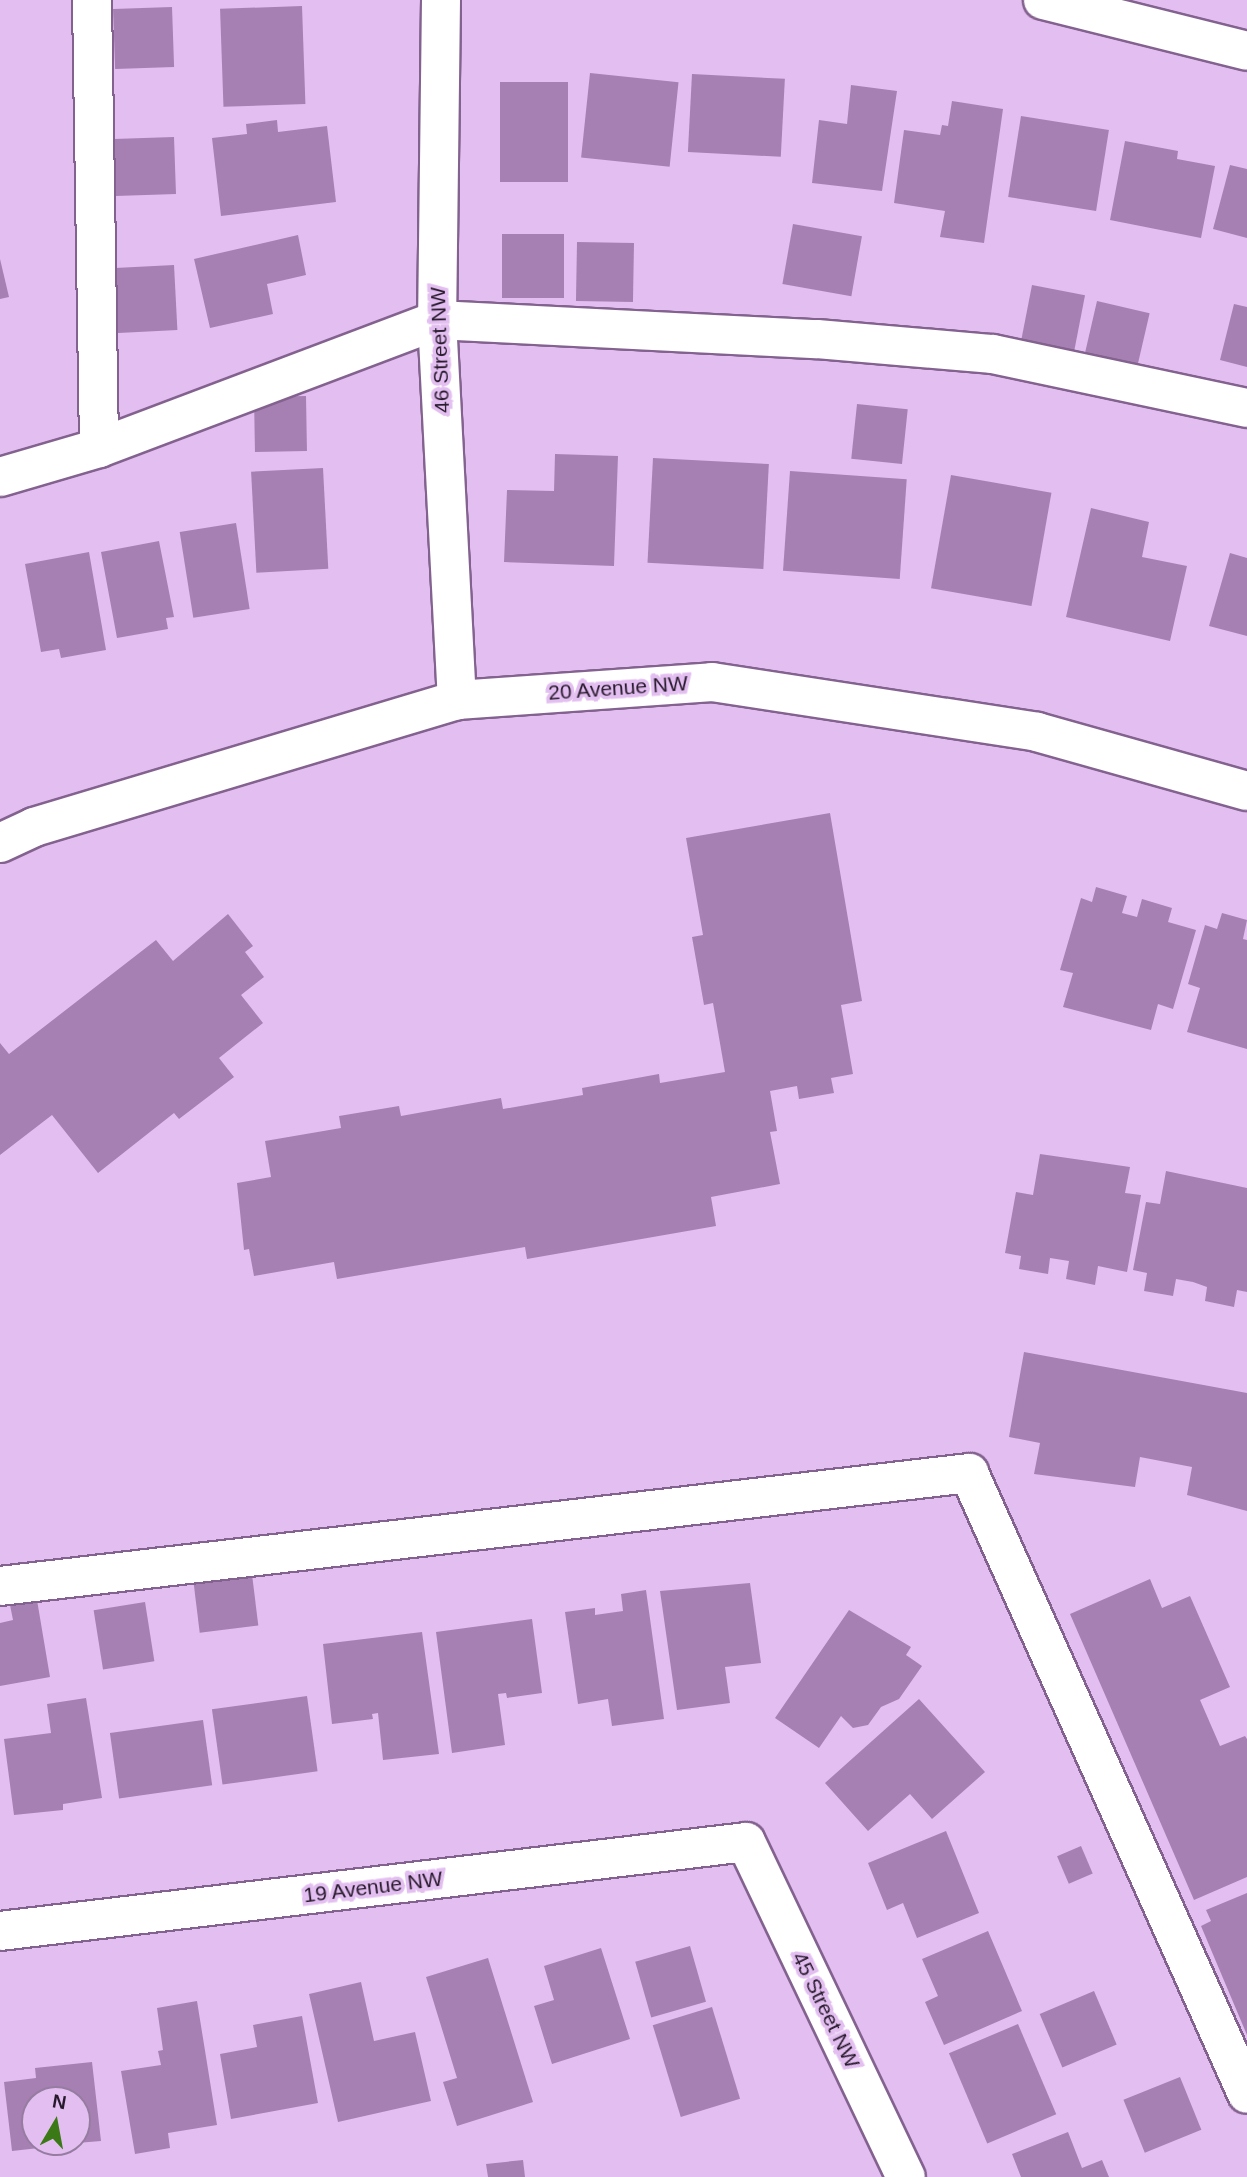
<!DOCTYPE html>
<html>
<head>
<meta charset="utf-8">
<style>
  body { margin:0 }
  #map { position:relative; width:1247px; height:2177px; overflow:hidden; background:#e3bef0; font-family:Arial,sans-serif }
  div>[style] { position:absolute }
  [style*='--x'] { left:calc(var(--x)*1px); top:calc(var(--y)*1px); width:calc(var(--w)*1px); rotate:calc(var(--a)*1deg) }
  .building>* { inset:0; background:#a680b3; transform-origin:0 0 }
  .roads { filter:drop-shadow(2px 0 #83628f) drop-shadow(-2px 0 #83628f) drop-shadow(0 2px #83628f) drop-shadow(0 -2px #83628f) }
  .minor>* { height:38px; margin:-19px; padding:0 19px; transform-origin:19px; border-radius:19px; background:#fff }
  span { translate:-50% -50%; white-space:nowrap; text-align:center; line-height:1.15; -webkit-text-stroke:7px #e3bef0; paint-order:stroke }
  .street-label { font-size:21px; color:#26192b }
  .north { position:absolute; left:21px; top:2086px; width:70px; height:70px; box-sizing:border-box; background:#e3bef0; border:2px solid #977ca1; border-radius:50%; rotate:10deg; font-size:19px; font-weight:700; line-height:28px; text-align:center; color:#26192b }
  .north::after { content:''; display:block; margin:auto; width:24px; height:32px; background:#3a7916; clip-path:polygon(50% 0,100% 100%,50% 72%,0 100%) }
</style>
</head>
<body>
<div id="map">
  <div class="building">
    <i style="left:302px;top:6px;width:98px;height:82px;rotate:88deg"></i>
    <i style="left:172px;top:7px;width:60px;height:59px;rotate:88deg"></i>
    <i style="left:590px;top:73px;width:89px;height:85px;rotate:6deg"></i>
    <i style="left:692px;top:74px;width:93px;height:78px;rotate:3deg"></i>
    <i style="left:500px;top:82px;width:68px;height:100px"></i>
    <i style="clip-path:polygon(851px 85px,897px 91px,882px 191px,812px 183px,819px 120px,847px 124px)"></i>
    <i style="clip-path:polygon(952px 101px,1003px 109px,984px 243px,940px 237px,945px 211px,894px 203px,904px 130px,940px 135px,942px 125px,948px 126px)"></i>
    <i style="left:1021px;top:116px;width:89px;height:82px;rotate:9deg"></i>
    <i style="clip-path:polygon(277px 120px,278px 132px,327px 126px,336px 202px,221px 216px,212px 138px,247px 134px,246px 124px)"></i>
    <i style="left:174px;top:137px;width:57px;height:68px;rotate:88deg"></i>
    <i style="clip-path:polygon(1125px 141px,1178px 151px,1177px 159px,1215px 166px,1201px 238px,1110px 220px)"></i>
    <i style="clip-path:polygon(1230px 165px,1247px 169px,1247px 238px,1213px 229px)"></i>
    <i style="left:793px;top:224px;width:70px;height:61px;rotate:10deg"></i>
    <i style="left:502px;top:234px;width:62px;height:64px"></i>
    <i style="clip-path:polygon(298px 235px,306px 275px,267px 284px,273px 314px,210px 328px,194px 259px)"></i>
    <i style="left:577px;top:242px;width:57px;height:59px;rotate:1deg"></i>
    <i style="clip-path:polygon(0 259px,9px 297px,0 299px)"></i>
    <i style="left:174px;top:265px;width:65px;height:64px;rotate:87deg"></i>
    <i style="left:1032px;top:285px;width:54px;height:63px;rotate:11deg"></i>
    <i style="left:1097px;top:301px;width:54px;height:61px;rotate:13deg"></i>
    <i style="clip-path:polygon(1234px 304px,1247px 307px,1247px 367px,1220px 360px)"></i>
    <i style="left:306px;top:396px;width:55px;height:52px;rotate:89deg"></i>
    <i style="left:857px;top:404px;width:51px;height:55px;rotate:6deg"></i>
    <i style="clip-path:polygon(555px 454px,618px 456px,614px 566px,504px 562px,507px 490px,554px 491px)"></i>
    <i style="left:653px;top:458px;width:116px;height:105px;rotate:3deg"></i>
    <i style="left:323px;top:468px;width:101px;height:72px;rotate:87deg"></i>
    <i style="left:790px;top:471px;width:117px;height:100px;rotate:4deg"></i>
    <i style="left:951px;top:475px;width:102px;height:115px;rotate:10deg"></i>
    <i style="clip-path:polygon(1091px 508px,1149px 522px,1142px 557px,1187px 566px,1170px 641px,1066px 617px)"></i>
    <i style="left:236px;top:523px;width:87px;height:57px;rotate:81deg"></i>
    <i style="clip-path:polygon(159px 541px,174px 617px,166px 618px,168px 629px,117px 638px,101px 552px)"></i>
    <i style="clip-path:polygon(89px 552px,106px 650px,61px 658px,59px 649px,41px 652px,25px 564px)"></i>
    <i style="clip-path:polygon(1230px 553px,1247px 558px,1247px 636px,1209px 626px)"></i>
    <i style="clip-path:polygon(830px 813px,862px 1001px,841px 1005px,853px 1074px,831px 1078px,834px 1093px,799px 1099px,797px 1086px,770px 1091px,777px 1131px,770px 1132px,780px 1184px,711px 1197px,716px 1226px,527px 1259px,525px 1247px,337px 1279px,334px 1262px,254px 1276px,249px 1249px,244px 1250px,237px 1183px,271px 1177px,265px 1141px,341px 1128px,339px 1116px,399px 1106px,401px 1116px,501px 1098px,503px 1109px,583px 1095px,582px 1088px,659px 1074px,660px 1083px,725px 1072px,713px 1003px,704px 1005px,692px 937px,703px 935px,686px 838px)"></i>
    <i style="clip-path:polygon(1096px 887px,1127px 896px,1122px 913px,1137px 917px,1142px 899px,1172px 908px,1168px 922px,1196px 930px,1173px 1009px,1158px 1004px,1151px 1030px,1063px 1007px,1073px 973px,1060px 970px,1081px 898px,1092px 902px)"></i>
    <i style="clip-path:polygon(1222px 913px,1247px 920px,1243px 939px,1247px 940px,1247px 1049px,1187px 1032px,1200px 988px,1188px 984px,1205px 925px,1217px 929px)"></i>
    <i style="clip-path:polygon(228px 914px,253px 946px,245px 952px,264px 977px,241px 995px,263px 1023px,219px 1058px,234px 1077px,179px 1119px,174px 1113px,98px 1173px,52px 1115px,0 1155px,0 1043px,9px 1054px,156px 940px,173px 961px)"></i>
    <i style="clip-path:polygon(1040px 1154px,1130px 1167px,1125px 1193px,1141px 1195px,1127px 1272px,1098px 1266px,1095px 1285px,1066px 1279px,1069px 1261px,1050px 1258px,1048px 1274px,1019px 1269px,1021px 1256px,1005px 1253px,1016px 1192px,1033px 1195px)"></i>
    <i style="clip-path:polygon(1166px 1171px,1247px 1188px,1247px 1292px,1237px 1290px,1234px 1307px,1205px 1301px,1207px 1287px,1193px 1282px,1176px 1279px,1173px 1296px,1144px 1291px,1147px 1273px,1133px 1270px,1146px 1202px,1160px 1204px)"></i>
    <i style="clip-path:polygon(1024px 1352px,1247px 1393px,1247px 1511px,1187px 1495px,1192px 1467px,1140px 1457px,1135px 1487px,1034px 1474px,1040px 1443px,1009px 1437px)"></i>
    <i style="left:250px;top:1558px;width:68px;height:59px;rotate:83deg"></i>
    <i style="clip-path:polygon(1150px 1579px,1162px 1608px,1190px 1596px,1230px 1687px,1200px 1700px,1220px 1746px,1245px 1736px,1247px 1739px,1247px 1877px,1194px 1900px,1070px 1614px)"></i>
    <i style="clip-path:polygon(750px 1583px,761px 1663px,725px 1667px,730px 1703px,677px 1710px,660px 1591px)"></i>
    <i style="clip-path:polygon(646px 1590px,664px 1719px,612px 1726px,608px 1699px,578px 1704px,565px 1612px,595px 1608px,595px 1615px,623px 1611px,621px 1594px)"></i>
    <i style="clip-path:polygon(37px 1600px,50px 1677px,0 1686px,0 1623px,13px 1620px,10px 1605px)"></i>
    <i style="left:145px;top:1602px;width:60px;height:52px;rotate:81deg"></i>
    <i style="clip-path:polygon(849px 1610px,911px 1647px,906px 1655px,922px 1666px,899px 1699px,881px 1707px,868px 1725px,853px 1728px,841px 1716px,819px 1748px,775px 1718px)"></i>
    <i style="clip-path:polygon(532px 1619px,542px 1693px,507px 1698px,506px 1693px,498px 1694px,505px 1745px,452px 1753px,436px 1632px)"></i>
    <i style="clip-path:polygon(422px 1632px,439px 1754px,383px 1760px,378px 1713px,372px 1714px,373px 1719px,332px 1724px,323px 1644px)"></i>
    <i style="left:307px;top:1696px;width:76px;height:96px;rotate:82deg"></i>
    <i style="clip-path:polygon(86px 1698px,102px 1798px,63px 1804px,63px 1810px,14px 1815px,4px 1739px,51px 1733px,47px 1704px)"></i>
    <i style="clip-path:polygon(919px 1699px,985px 1772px,932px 1819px,910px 1794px,868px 1831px,825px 1783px)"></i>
    <i style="left:203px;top:1720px;width:66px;height:94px;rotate:82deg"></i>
    <i style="clip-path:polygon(946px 1831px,979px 1913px,917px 1938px,903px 1903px,887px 1910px,868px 1863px)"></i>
    <i style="left:1081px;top:1846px;width:30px;height:26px;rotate:67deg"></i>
    <i style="clip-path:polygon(1247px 1893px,1247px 2035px,1201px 1926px,1211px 1921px,1206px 1910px)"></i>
    <i style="clip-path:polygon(988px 1931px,1022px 2011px,944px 2045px,925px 2002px,938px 1996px,922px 1959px)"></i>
    <i style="left:690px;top:1946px;width:58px;height:57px;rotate:74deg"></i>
    <i style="clip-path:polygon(601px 1948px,630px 2039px,552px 2064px,534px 2006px,554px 2000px,544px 1966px)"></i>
    <i style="clip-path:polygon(488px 1958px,533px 2102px,457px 2126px,443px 2082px,457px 2078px,426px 1977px)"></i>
    <i style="clip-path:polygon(361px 1982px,374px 2041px,415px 2032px,431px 2101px,338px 2122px,309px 1994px)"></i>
    <i style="left:1094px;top:1991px;width:58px;height:59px;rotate:67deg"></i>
    <i style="clip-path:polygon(197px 2001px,217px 2125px,168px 2133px,170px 2148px,135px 2154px,121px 2071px,161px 2065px,158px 2051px,163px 2050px,157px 2008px)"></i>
    <i style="left:712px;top:2007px;width:96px;height:62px;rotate:73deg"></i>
    <i style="clip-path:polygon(302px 2016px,318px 2103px,231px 2119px,220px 2054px,257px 2047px,253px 2025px)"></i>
    <i style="left:1018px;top:2024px;width:98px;height:75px;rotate:67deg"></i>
    <i style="clip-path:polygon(92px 2062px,101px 2141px,77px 2143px,77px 2100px,35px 2100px,35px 2142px,75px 2144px,12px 2151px,4px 2082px,36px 2078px,35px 2068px)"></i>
    <i style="left:1180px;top:2077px;width:57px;height:61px;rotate:68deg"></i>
    <i style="clip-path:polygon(1068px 2132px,1082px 2168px,1102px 2160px,1109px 2177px,1021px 2177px,1012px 2154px)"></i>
    <i style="clip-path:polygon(523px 2160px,525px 2177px,488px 2177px,486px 2164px)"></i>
  </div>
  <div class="roads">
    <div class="minor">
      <i style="--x:92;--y:0;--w:448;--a:89.1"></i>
      <i style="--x:441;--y:0;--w:320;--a:90.7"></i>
      <i style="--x:437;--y:320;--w:381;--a:87"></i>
      <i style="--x:1043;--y:0;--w:210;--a:14"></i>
      <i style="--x:0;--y:477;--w:103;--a:-16.3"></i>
      <i style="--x:99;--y:448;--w:361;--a:-20.7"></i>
      <i style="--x:437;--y:320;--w:380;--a:2.9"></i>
      <i style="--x:817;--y:339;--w:177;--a:4.9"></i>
      <i style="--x:993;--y:354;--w:260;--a:12"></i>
      <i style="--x:0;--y:843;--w:38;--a:-25"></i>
      <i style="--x:34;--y:827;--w:442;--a:-16.7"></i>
      <i style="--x:457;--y:700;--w:256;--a:-4"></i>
      <i style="--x:712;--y:682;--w:329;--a:8.7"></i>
      <i style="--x:1037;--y:732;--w:218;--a:15.7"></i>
      <i style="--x:0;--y:1586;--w:976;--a:-6.65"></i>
      <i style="--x:969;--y:1473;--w:680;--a:65.88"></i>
      <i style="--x:0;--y:1931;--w:751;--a:-6.8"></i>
      <i style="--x:746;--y:1842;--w:371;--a:64.5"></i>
    </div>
  </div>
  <div class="street-label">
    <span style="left:440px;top:350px;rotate:-92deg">46 Street NW</span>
    <span style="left:618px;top:688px;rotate:-4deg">20 Avenue NW</span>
    <span style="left:373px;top:1887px;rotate:-7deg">19 Avenue NW</span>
    <span style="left:826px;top:2010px;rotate:64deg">45 Street NW</span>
  </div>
  <div class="north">N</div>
</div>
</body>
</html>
